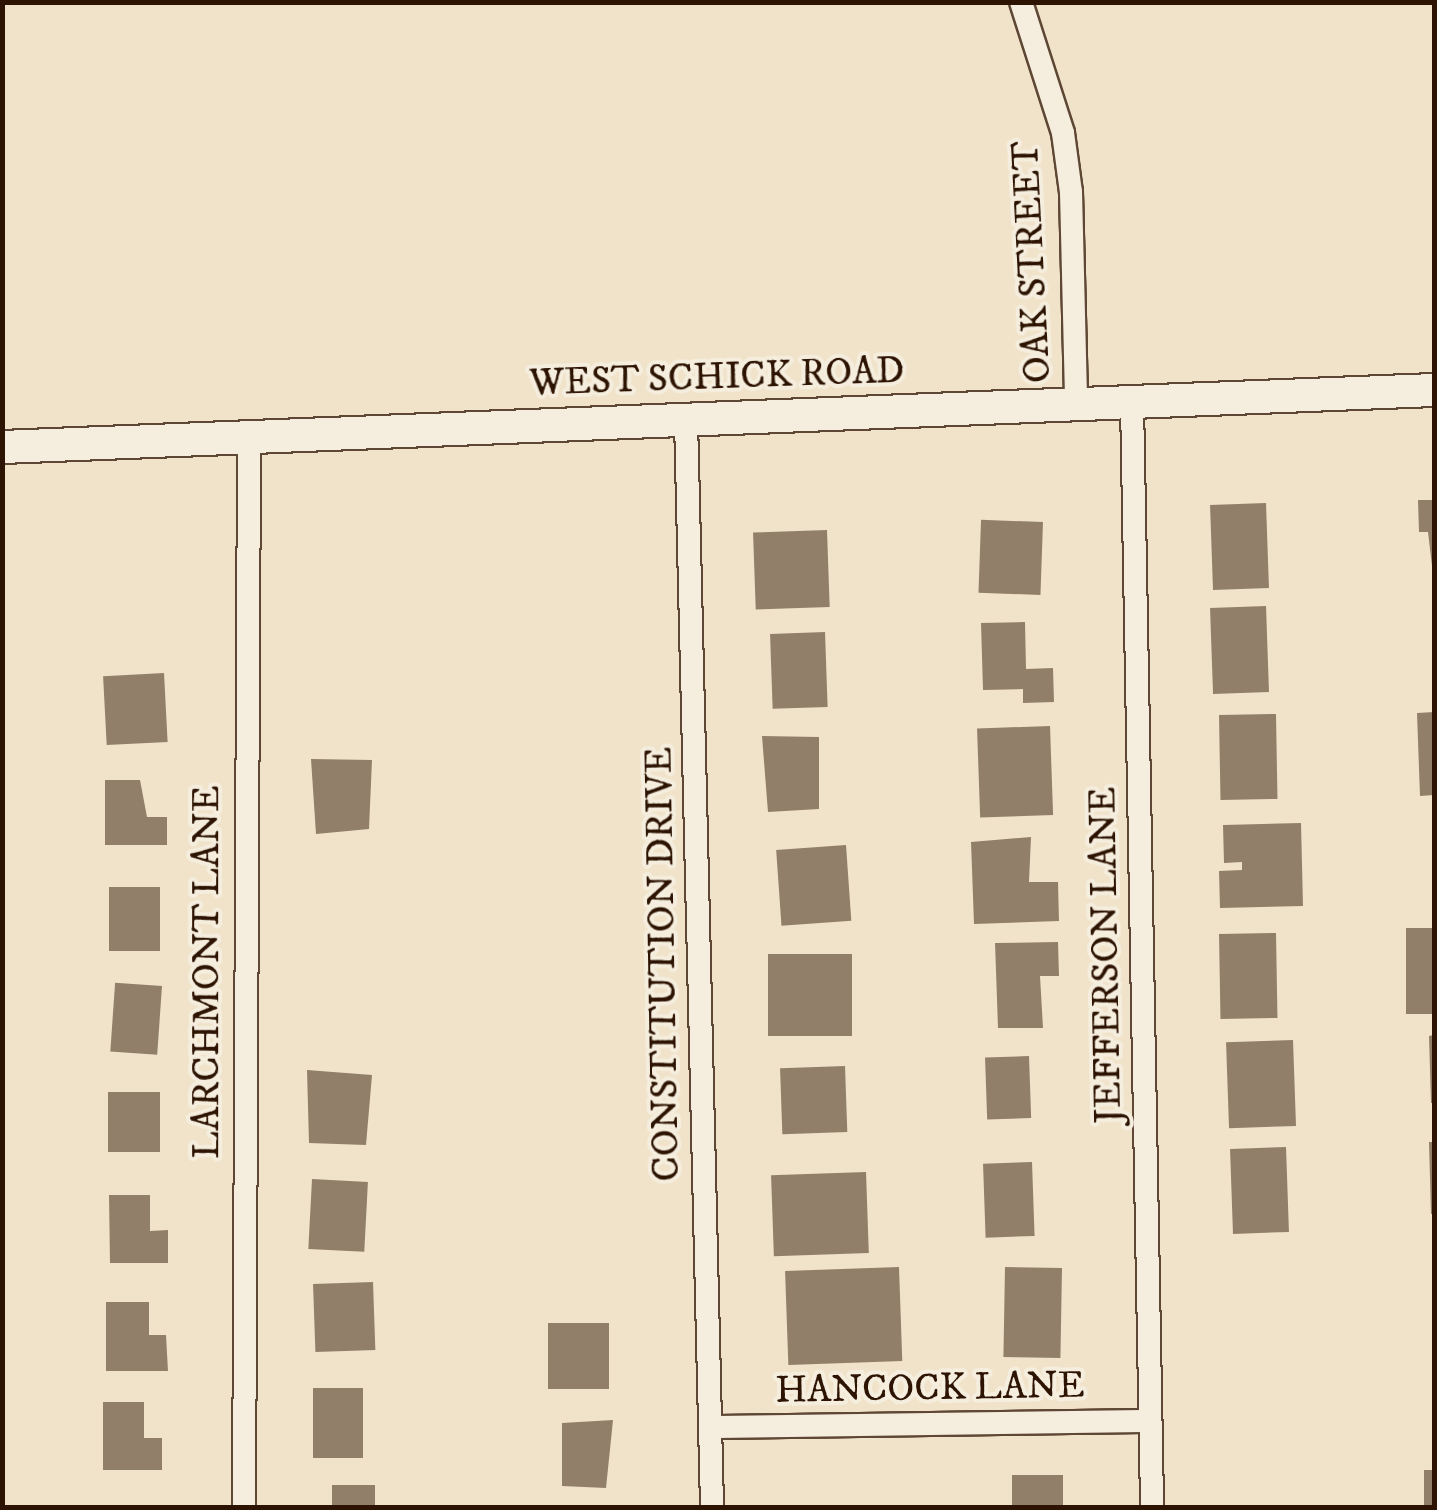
<!DOCTYPE html>
<html>
<head>
<meta charset="utf-8">
<style>
  body { margin:0 }
  #map { position:relative; width:1437px; height:1510px; overflow:hidden; background:#f0e3ca; font-family:"IM FELL DW Pica",serif }
  div>[style] { position:absolute }
  [style*='--x'] { left:calc(var(--x)*1px); top:calc(var(--y)*1px); width:calc(var(--w)*1px); rotate:calc(var(--a)*1deg) }
  .building>* { inset:0; background:#927f6a; transform-origin:0 0 }
  .roads { filter:drop-shadow(2px 0 #5e4734) drop-shadow(-2px 0 #5e4734) drop-shadow(0 2px #5e4734) drop-shadow(0 -2px #5e4734) }
  .street>* { height:22px; margin:-11px; padding:0 11px; transform-origin:11px; border-radius:11px; background:#f5eddd }
  .secondary>* { height:32px; margin:-16px; padding:0 16px; transform-origin:16px; border-radius:16px; background:#f5eddd }
  span { translate:-50% -50%; white-space:nowrap; text-align:center; line-height:1.15; -webkit-text-stroke:8px #f5eddd; paint-order:stroke }
  .street-label { font-size:38px; color:#2d1302 }
  .frame { position:absolute; inset:0; border:5px solid #2d1302; pointer-events:none }
</style>
</head>
<body>
<div id="map">
  <div class="building">
    <i style="clip-path:polygon(1418px 500px,1434px 500px,1434px 583px,1428px 532px,1419px 532px)"></i>
    <i style="left:1266px;top:503px;width:85px;height:56px;rotate:88deg"></i>
    <i style="left:1043px;top:522px;width:73px;height:62px;rotate:92deg"></i>
    <i style="left:827px;top:530px;width:77px;height:74px;rotate:88deg"></i>
    <i style="left:1266px;top:606px;width:86px;height:56px;rotate:88deg"></i>
    <i style="clip-path:polygon(1025px 622px,1026px 669px,1053px 668px,1054px 702px,1023px 703px,1023px 689px,983px 690px,981px 623px)"></i>
    <i style="left:825px;top:632px;width:75px;height:55px;rotate:88deg"></i>
    <i style="left:164px;top:673px;width:69px;height:61px;rotate:87deg"></i>
    <i style="clip-path:polygon(1434px 712px,1434px 795px,1420px 796px,1417px 713px)"></i>
    <i style="left:1276px;top:714px;width:85px;height:57px;rotate:89deg"></i>
    <i style="left:1050px;top:726px;width:89px;height:73px;rotate:88deg"></i>
    <i style="clip-path:polygon(762px 736px,819px 737px,819px 809px,768px 812px)"></i>
    <i style="clip-path:polygon(311px 759px,372px 760px,369px 829px,316px 834px)"></i>
    <i style="clip-path:polygon(105px 780px,140px 780px,147px 817px,167px 817px,167px 845px,105px 845px)"></i>
    <i style="clip-path:polygon(1301px 823px,1303px 906px,1220px 908px,1219px 871px,1242px 870px,1242px 862px,1224px 863px,1223px 825px)"></i>
    <i style="clip-path:polygon(1031px 837px,1029px 882px,1058px 882px,1059px 921px,974px 924px,971px 842px)"></i>
    <i style="left:846px;top:845px;width:76px;height:70px;rotate:86deg"></i>
    <i style="left:160px;top:887px;width:64px;height:51px;rotate:90deg"></i>
    <i style="left:1434px;top:928px;width:86px;height:28px;rotate:90deg"></i>
    <i style="left:1276px;top:933px;width:85px;height:57px;rotate:89deg"></i>
    <i style="clip-path:polygon(1058px 942px,1059px 976px,1040px 976px,1043px 1028px,998px 1028px,995px 943px)"></i>
    <i style="left:852px;top:954px;width:82px;height:84px;rotate:90deg"></i>
    <i style="left:162px;top:986px;width:69px;height:47px;rotate:94deg"></i>
    <i style="clip-path:polygon(1434px 1035px,1434px 1103px,1431px 1103px,1429px 1036px)"></i>
    <i style="left:1293px;top:1040px;width:86px;height:67px;rotate:88deg"></i>
    <i style="left:1029px;top:1056px;width:62px;height:44px;rotate:88deg"></i>
    <i style="left:845px;top:1066px;width:66px;height:65px;rotate:88deg"></i>
    <i style="clip-path:polygon(307px 1070px,372px 1075px,366px 1145px,309px 1143px)"></i>
    <i style="left:160px;top:1092px;width:60px;height:52px;rotate:90deg"></i>
    <i style="clip-path:polygon(1429px 1142px,1434px 1142px,1434px 1214px,1431px 1214px)"></i>
    <i style="left:1286px;top:1147px;width:85px;height:56px;rotate:88deg"></i>
    <i style="left:1032px;top:1162px;width:74px;height:49px;rotate:88deg"></i>
    <i style="left:866px;top:1172px;width:81px;height:95px;rotate:88deg"></i>
    <i style="left:312px;top:1179px;width:56px;height:70px;rotate:3deg"></i>
    <i style="clip-path:polygon(109px 1195px,150px 1195px,150px 1231px,168px 1230px,168px 1263px,110px 1263px)"></i>
    <i style="left:899px;top:1267px;width:94px;height:114px;rotate:88deg"></i>
    <i style="left:1005px;top:1267px;width:57px;height:90px;rotate:1deg"></i>
    <i style="left:373px;top:1282px;width:68px;height:60px;rotate:88deg"></i>
    <i style="clip-path:polygon(106px 1302px,149px 1302px,149px 1335px,166px 1335px,168px 1371px,106px 1371px)"></i>
    <i style="left:609px;top:1323px;width:66px;height:61px;rotate:90deg"></i>
    <i style="left:363px;top:1388px;width:70px;height:50px;rotate:90deg"></i>
    <i style="clip-path:polygon(103px 1402px,144px 1402px,144px 1438px,162px 1438px,162px 1470px,103px 1470px)"></i>
    <i style="clip-path:polygon(613px 1420px,606px 1488px,562px 1486px,562px 1423px)"></i>
    <i style="left:1424px;top:1470px;width:10px;height:38px"></i>
    <i style="left:1012px;top:1475px;width:51px;height:33px"></i>
    <i style="left:332px;top:1485px;width:43px;height:23px"></i>
  </div>
  <div class="roads">
    <div class="street">
      <i style="--x:1021;--y:2;--w:138;--a:72.2"></i>
      <i style="--x:1063;--y:133;--w:60;--a:82.3"></i>
      <i style="--x:1071;--y:192;--w:212;--a:88.6"></i>
      <i style="--x:1132;--y:402;--w:1106;--a:88.96"></i>
      <i style="--x:686;--y:419;--w:1089;--a:88.63"></i>
      <i style="--x:711;--y:1427;--w:439;--a:-0.8"></i>
      <i style="--x:244;--y:1508;--w:1071;--a:-89.73"></i>
    </div>
    <div class="secondary">
      <i style="--x:2;--y:447;--w:1433;--a:-2.28"></i>
    </div>
  </div>
  <div class="street-label">
    <span style="left:1033px;top:262px;rotate:-93deg">OAK STREET</span>
    <span style="left:717px;top:378px;rotate:-2deg">WEST SCHICK ROAD</span>
    <span style="left:1107px;top:955px;rotate:-91deg">JEFFERSON LANE</span>
    <span style="left:664px;top:964px;rotate:-91deg">CONSTITUTION DRIVE</span>
    <span style="left:208px;top:972px;rotate:-90deg">LARCHMONT LANE</span>
    <span style="left:930px;top:1389px;rotate:-1deg">HANCOCK LANE</span>
  </div>
  <div class="frame"></div>
</div>
</body>
</html>
